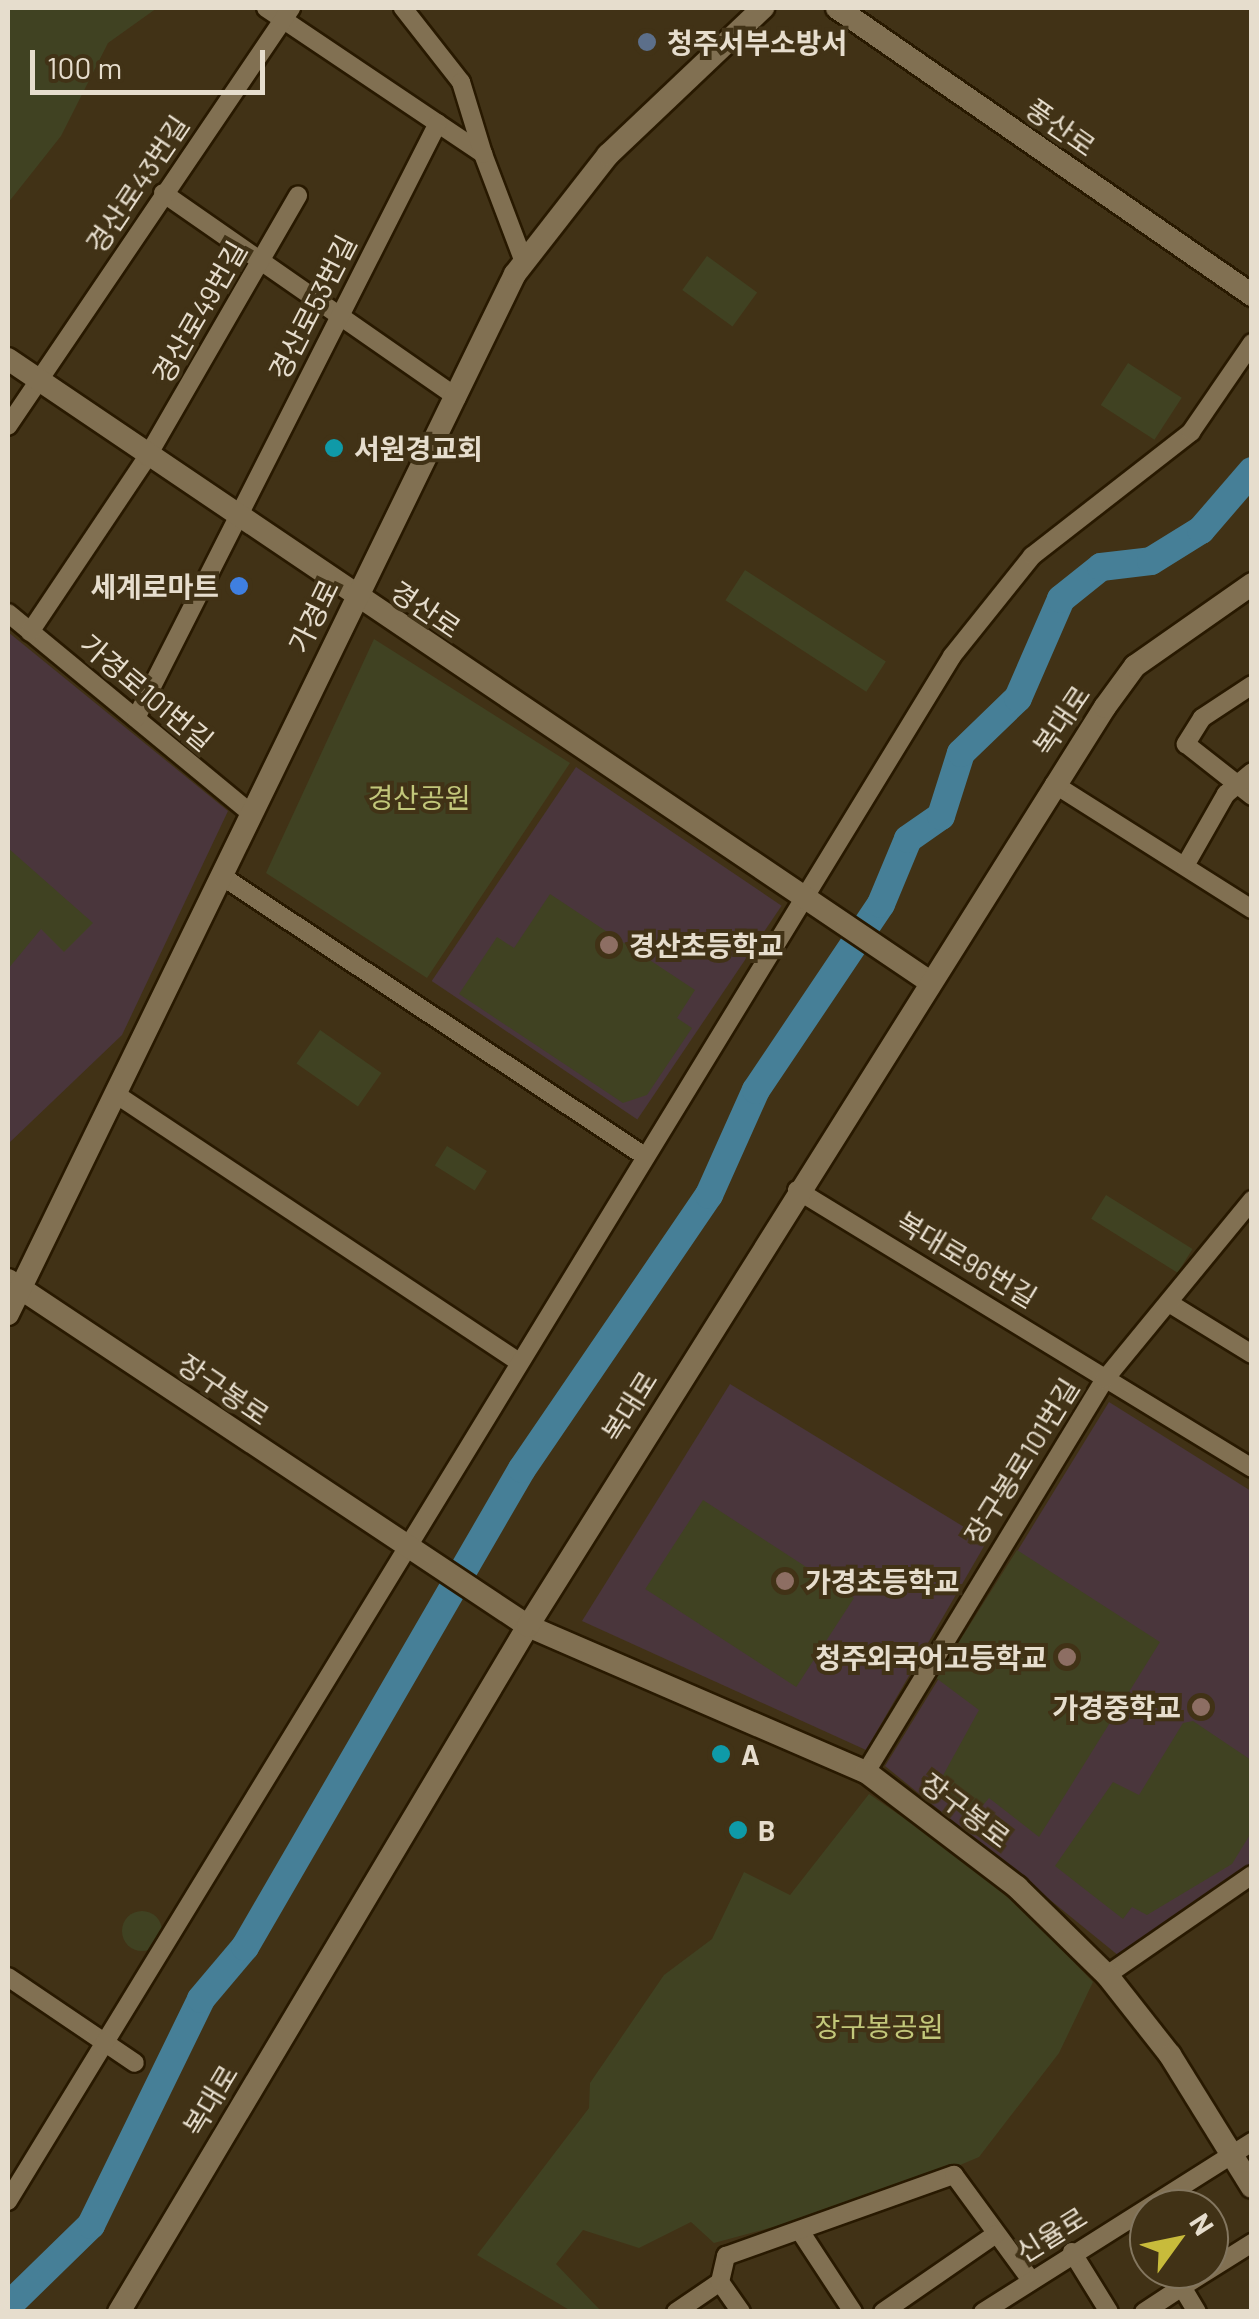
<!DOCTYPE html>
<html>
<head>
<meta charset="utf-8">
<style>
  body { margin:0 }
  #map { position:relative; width:1259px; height:2319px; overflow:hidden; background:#413216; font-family:Barlow,"Noto Sans KR",sans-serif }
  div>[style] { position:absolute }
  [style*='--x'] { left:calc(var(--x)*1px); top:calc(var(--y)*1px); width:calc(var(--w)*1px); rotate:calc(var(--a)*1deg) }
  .education>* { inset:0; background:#4a363c; transform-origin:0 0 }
  .green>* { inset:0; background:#404222; transform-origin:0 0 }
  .round { border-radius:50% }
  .river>* { height:28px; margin:-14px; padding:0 14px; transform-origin:14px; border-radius:14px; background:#467f97 }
  .roads { filter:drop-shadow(2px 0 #281900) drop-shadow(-2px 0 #281900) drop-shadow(0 2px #281900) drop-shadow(0 -2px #281900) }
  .minor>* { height:18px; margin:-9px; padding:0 9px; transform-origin:9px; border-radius:9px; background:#817052 }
  .tertiary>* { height:22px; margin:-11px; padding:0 11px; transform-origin:11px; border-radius:11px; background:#817052 }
  .dots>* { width:28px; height:28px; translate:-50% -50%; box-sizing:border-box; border:5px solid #413216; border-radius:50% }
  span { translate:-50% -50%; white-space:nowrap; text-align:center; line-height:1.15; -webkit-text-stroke:8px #413216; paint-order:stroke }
  .poi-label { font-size:28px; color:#e6ddcd; font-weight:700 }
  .left { translate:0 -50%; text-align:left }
  .right { translate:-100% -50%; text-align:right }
  .street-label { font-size:28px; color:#e6ddcd }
  .park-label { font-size:28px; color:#c2c77a }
  .frame { position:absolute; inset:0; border:10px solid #e6ddcd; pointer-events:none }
  .north { position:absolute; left:1129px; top:2189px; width:100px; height:100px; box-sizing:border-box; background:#413216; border:2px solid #83765f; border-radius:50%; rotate:57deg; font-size:28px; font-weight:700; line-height:40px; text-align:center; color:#e6ddcd }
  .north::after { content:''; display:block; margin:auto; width:35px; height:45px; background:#c8bb3b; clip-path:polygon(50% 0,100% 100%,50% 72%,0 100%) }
  .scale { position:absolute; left:30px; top:50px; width:235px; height:45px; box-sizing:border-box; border:5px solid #e6ddcd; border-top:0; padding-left:12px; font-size:30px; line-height:35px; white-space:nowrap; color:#e6ddcd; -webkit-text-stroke:8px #413216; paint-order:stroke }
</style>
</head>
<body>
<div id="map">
  <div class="education">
    <i style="clip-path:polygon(8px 632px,228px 811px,122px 1035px,8px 1144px)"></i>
    <i style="left:576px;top:767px;width:248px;height:258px;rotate:34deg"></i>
    <i style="clip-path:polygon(730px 1384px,987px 1541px,866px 1750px,582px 1621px)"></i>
    <i style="clip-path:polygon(1109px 1402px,1251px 1491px,1251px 1866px,1119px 1956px,885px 1766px)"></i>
  </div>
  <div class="green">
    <i style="clip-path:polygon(8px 8px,157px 8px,108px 43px,61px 136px,8px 203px)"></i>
    <i style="left:707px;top:256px;width:62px;height:42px;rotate:36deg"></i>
    <i style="left:1128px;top:363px;width:64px;height:50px;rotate:33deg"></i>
    <i style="left:745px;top:570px;width:168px;height:36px;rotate:33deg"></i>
    <i style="clip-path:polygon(374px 639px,570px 763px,427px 978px,266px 873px)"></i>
    <i style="clip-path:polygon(8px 848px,93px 923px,64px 952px,41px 929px,8px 969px)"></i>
    <i style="clip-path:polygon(550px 894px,695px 990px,677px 1018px,692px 1028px,647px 1095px,623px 1103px,459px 994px,497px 937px,514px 948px)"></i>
    <i style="left:320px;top:1030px;width:75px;height:41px;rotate:35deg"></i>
    <i style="left:447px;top:1146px;width:47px;height:23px;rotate:32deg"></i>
    <i style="left:1106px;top:1195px;width:102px;height:28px;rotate:32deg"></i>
    <i style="left:703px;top:1500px;width:180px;height:106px;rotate:33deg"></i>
    <i style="clip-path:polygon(1017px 1550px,1160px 1642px,1039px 1837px,989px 1798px,969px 1822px,935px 1790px,979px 1710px,936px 1678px)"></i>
    <i style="clip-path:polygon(1193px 1721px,1251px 1760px,1251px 1833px,1232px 1864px,1147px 1915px,1132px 1907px,1123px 1919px,1055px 1866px,1113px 1782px,1139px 1795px,1183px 1723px)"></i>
    <i style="clip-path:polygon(869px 1794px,998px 1883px,1093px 1982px,1059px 2053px,979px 2157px,887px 2196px,714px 2243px,691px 2222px,639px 2248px,583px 2230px,556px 2264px,601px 2311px,571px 2311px,477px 2255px,589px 2108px,590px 2083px,664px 1975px,712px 1939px,744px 1872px,790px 1895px)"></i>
    <i class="round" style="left:122px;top:1911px;width:40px;height:40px"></i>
  </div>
  <div class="river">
    <i style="--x:8;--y:2306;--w:116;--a:-44.3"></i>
    <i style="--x:91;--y:2225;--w:251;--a:-64"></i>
    <i style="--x:201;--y:1999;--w:68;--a:-49.8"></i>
    <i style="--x:245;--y:1947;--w:552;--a:-59.91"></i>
    <i style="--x:522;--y:1469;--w:332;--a:-55.7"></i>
    <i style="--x:709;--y:1195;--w:115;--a:-65.9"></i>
    <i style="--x:756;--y:1090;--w:224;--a:-56.1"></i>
    <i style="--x:881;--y:904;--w:70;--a:-67.4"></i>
    <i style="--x:908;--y:839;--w:40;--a:-34.9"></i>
    <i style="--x:941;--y:816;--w:66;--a:-72.4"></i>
    <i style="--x:961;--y:753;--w:79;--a:-44"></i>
    <i style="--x:1018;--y:698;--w:108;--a:-66.5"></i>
    <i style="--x:1061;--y:599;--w:51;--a:-38.7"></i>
    <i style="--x:1101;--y:567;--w:50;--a:-6.8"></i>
    <i style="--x:1151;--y:561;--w:59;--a:-31.8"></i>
    <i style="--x:1201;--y:530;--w:78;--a:-49.2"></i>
  </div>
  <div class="roads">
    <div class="minor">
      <i style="--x:266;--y:8;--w:262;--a:33.9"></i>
      <i style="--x:483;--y:154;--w:116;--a:69.2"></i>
      <i style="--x:403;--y:8;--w:94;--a:51.9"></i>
      <i style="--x:461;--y:82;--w:75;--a:73"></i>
      <i style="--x:163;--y:193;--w:358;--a:34.8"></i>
      <i style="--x:8;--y:426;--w:505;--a:-55.9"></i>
      <i style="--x:8;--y:613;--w:315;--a:39.5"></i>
      <i style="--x:30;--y:632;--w:211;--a:-56.2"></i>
      <i style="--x:147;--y:457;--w:302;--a:-60"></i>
      <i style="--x:1252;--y:685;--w:60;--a:146.6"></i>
      <i style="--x:1202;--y:718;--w:31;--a:122"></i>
      <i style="--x:1186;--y:744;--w:84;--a:38.2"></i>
      <i style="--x:136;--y:718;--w:667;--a:-63.09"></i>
      <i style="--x:1054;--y:784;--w:234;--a:32.3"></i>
      <i style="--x:1186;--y:864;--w:81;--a:-60.3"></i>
      <i style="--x:1226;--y:794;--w:34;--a:-40"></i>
      <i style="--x:223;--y:877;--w:504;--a:33.5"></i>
      <i style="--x:117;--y:1095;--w:479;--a:33.6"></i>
      <i style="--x:797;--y:1190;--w:533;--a:31.42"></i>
      <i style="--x:1169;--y:1303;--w:97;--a:31.6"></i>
      <i style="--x:866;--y:1772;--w:460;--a:-58.7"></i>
      <i style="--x:1105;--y:1379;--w:232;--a:-50.6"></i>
      <i style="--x:1107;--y:1975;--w:176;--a:-34.6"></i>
      <i style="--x:8;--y:1977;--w:153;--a:34.1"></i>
      <i style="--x:8;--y:2201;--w:1811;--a:-58.57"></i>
      <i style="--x:952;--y:656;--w:128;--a:-51.3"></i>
      <i style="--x:1032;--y:556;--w:202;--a:-37.9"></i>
      <i style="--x:1191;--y:432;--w:108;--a:-55.6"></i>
      <i style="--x:800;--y:2231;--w:97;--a:56.8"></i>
      <i style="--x:1072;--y:2252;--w:70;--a:58.3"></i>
      <i style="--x:1182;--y:2287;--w:83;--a:-32.2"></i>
      <i style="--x:676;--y:2312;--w:53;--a:-34.3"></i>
      <i style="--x:741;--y:2312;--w:37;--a:-125"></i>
      <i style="--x:720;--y:2282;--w:27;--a:-77"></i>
      <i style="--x:726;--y:2256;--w:242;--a:-19.6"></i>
      <i style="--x:954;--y:2175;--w:129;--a:53.8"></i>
      <i style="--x:883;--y:2312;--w:137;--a:-34.6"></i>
      <i style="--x:983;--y:2312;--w:318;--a:-32.3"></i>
      <i style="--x:1144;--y:2312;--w:45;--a:-33.3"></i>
      <i style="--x:1182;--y:2287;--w:29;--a:59"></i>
    </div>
    <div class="tertiary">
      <i style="--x:837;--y:8;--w:505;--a:34.67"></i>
      <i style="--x:8;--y:359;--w:1109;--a:34.05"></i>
      <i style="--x:8;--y:1280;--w:625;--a:33.64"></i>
      <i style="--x:528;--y:1626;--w:368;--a:23.4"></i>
      <i style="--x:866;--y:1772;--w:190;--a:37.3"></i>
      <i style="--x:1017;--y:1887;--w:126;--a:44.4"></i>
      <i style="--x:1107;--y:1975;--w:102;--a:51.8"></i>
      <i style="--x:1170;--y:2055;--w:155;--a:58.2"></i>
      <i style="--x:8;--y:1314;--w:1157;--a:-64.01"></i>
      <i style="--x:515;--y:274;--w:151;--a:-52"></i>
      <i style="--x:608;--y:155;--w:214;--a:-43.5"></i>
      <i style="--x:119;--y:2312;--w:799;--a:-59.2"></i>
      <i style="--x:528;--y:1626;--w:1085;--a:-57.88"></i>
      <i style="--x:1105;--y:707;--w:51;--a:-53.8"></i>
      <i style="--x:1135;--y:666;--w:143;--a:-35"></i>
    </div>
  </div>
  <div class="dots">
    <i style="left:647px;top:42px;background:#5c6f8a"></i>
    <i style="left:334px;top:448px;background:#0f9aa8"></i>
    <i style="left:239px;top:586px;background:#3f7fe0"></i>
    <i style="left:609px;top:945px;background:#8d6e63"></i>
    <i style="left:785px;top:1581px;background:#8d6e63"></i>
    <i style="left:1067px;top:1657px;background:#8d6e63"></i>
    <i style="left:1201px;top:1707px;background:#8d6e63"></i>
    <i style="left:721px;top:1754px;background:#0f9aa8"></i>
    <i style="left:738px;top:1830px;background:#0f9aa8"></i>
  </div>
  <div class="poi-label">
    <span class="left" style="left:667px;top:42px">청주서부소방서</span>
    <span class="left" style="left:354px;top:448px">서원경교회</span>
    <span class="right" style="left:219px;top:586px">세계로마트</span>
    <span class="left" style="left:629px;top:945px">경산초등학교</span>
    <span class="left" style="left:805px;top:1581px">가경초등학교</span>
    <span class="right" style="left:1047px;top:1657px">청주외국어고등학교</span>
    <span class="right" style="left:1181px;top:1707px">가경중학교</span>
    <span class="left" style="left:741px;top:1754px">A</span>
    <span class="left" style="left:758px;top:1830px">B</span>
  </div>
  <div class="street-label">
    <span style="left:1061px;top:127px;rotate:35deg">풍산로</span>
    <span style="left:137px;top:184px;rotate:-56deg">경산로43번길</span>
    <span style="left:312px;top:307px;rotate:-63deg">경산로53번길</span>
    <span style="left:199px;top:312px;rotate:-60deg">경산로49번길</span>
    <span style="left:426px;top:609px;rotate:34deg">경산로</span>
    <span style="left:313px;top:616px;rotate:-64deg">가경로</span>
    <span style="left:147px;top:692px;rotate:40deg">가경로101번길</span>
    <span style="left:1061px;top:720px;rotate:-56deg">복대로</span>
    <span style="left:967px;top:1259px;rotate:31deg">복대로96번길</span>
    <span style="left:224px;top:1389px;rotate:34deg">장구봉로</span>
    <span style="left:629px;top:1406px;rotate:-58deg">복대로</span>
    <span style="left:1021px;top:1461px;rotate:-58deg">장구봉로101번길</span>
    <span style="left:966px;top:1810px;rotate:37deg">장구봉로</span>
    <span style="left:210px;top:2100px;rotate:-59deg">복대로</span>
    <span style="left:1051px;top:2234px;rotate:-32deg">신율로</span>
  </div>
  <div class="park-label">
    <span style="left:419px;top:797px">경산공원</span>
    <span style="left:879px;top:2026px">장구봉공원</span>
  </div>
  <div class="frame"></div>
  <div class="north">N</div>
  <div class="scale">100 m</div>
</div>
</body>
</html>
